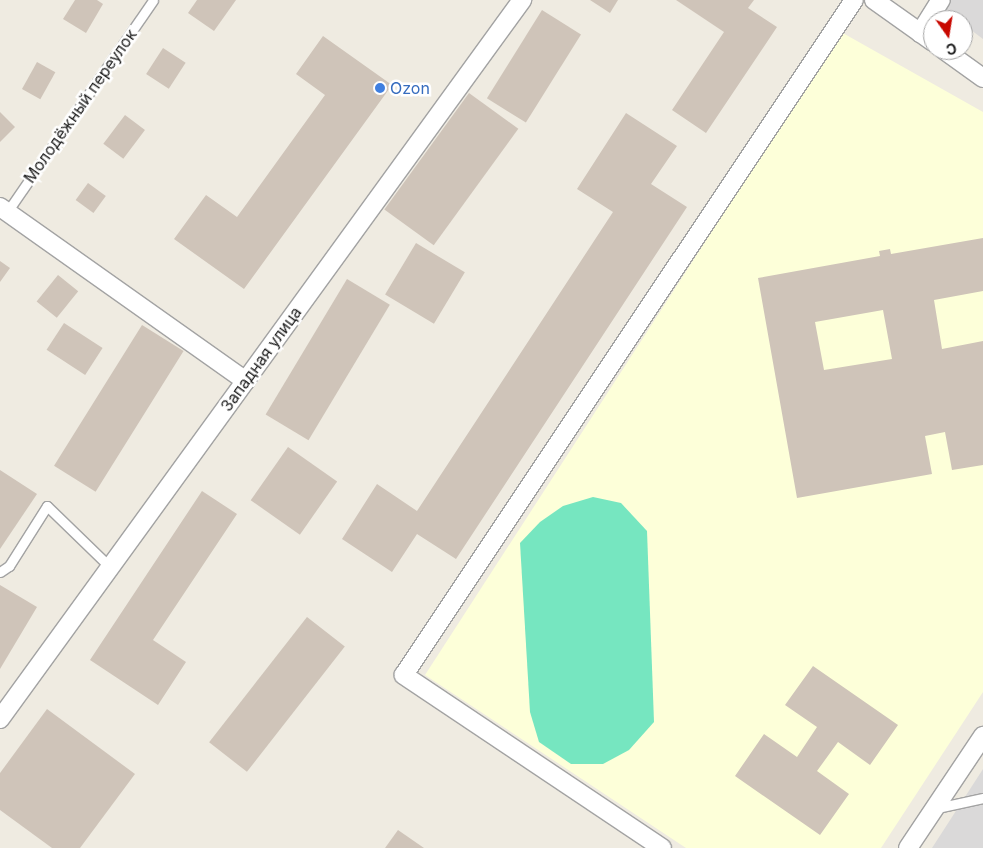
<!DOCTYPE html>
<html>
<head>
<meta charset="utf-8">
<style>
  body { margin:0 }
  #map { position:relative; width:983px; height:848px; overflow:hidden; background:#efebe1; font-family:Inter,sans-serif }
  div>[style] { position:absolute }
  [style*='--x'] { left:calc(var(--x)*1px); top:calc(var(--y)*1px); width:calc(var(--w)*1px); rotate:calc(var(--a)*1deg) }
  .residential>* { inset:0; background:#dad9d9 }
  .education>* { inset:0; background:#fdffd9 }
  .pitch>* { inset:0; background:#76e6c0 }
  .building>* { inset:0; background:#cfc4b9; transform-origin:0 0 }
  .roads { filter:drop-shadow(1px 0 #a3a3a3) drop-shadow(-1px 0 #a3a3a3) drop-shadow(0 1px #a3a3a3) drop-shadow(0 -1px #a3a3a3) }
  .service>* { height:9px; margin:-4.5px; padding:0 4.5px; transform-origin:4.5px; border-radius:4.5px; background:#fff }
  .minor>* { height:18px; margin:-9px; padding:0 9px; transform-origin:9px; border-radius:9px; background:#fff }
  .dots>* { width:14px; height:14px; translate:-50% -50%; box-sizing:border-box; border:2px solid #fff; border-radius:50% }
  span { translate:-50% -50%; white-space:nowrap; text-align:center; line-height:1.15; -webkit-text-stroke:5px #fff; paint-order:stroke }
  .shop-label { font-size:16px; color:#366cbe }
  .left { translate:0 -50%; text-align:left }
  .street-label { font-size:16px; color:#1c1c1c }
  .north { position:absolute; left:923px; top:10px; width:50px; height:50px; box-sizing:border-box; background:#fff; border:1px solid #a4a4a4; border-radius:50%; rotate:167deg; font-size:14px; font-weight:700; line-height:20px; text-align:center; color:#1c1c1c }
  .north::after { content:''; display:block; margin:auto; width:18px; height:22px; background:#c80800; clip-path:polygon(50% 0,100% 100%,50% 72%,0 100%) }
</style>
</head>
<body>
<div id="map">
  <div class="residential">
    <i style="clip-path:polygon(931px 0,983px 0,983px 39px,963px 24px,963px 20px,958px 20px)"></i>
    <i style="clip-path:polygon(983px 769px,983px 848px,932px 848px)"></i>
  </div>
  <div class="education">
    <i style="clip-path:polygon(841px 32px,983px 112px,983px 692px,881px 848px,686px 848px,425px 675px)"></i>
  </div>
  <div class="pitch">
    <i style="clip-path:polygon(593px 497px,621px 503px,647px 531px,654px 722px,629px 750px,603px 764px,571px 764px,539px 742px,530px 712px,520px 543px,540px 522px,563px 506px)"></i>
  </div>
  <div class="building">
    <i style="clip-path:polygon(75px 0,97px 0,103px 4px,86px 33px,63px 19px)"></i>
    <i style="clip-path:polygon(197px 0,236px 0,214px 31px,188px 13px)"></i>
    <i style="clip-path:polygon(590px 0,618px 0,610px 13px)"></i>
    <i style="clip-path:polygon(676px 0,754px 0,748px 8px,777px 27px,706px 133px,672px 110px,724px 32px)"></i>
    <i style="left:542px;top:10px;width:46px;height:104px;rotate:32deg"></i>
    <i style="clip-path:polygon(323px 36px,392px 85px,244px 289px,174px 239px,206px 195px,237px 217px,325px 95px,296px 74px)"></i>
    <i style="left:163px;top:48px;width:27px;height:31px;rotate:33deg"></i>
    <i style="left:37px;top:62px;width:21px;height:31px;rotate:29deg"></i>
    <i style="left:469px;top:93px;width:61px;height:144px;rotate:36deg"></i>
    <i style="clip-path:polygon(0 112px,15px 127px,0 142px)"></i>
    <i style="clip-path:polygon(626px 113px,677px 146px,651px 184px,687px 207px,456px 559px,417px 534px,392px 572px,342px 539px,377px 484px,417px 511px,613px 212px,577px 189px)"></i>
    <i style="left:125px;top:115px;width:25px;height:36px;rotate:37deg"></i>
    <i style="left:88px;top:183px;width:22px;height:21px;rotate:36deg"></i>
    <i style="clip-path:polygon(evenodd,983px 238px,983px 291px,934px 300px,942px 349px,983px 341px,983px 465px,952px 470px,945px 432px,925px 436px,932px 474px,797px 498px,758px 278px,880px 256px,879px 251px,890px 249px,891px 254px,983px 238px,883px 310px,892px 359px,824px 370px,815px 322px,883px 310px)"></i>
    <i style="left:416px;top:243px;width:57px;height:60px;rotate:31deg"></i>
    <i style="clip-path:polygon(0 261px,10px 268px,0 282px)"></i>
    <i style="left:58px;top:275px;width:26px;height:34px;rotate:39deg"></i>
    <i style="left:347px;top:279px;width:50px;height:158px;rotate:31deg"></i>
    <i style="left:64px;top:323px;width:46px;height:32px;rotate:33deg"></i>
    <i style="left:142px;top:325px;width:49px;height:166px;rotate:32deg"></i>
    <i style="left:288px;top:447px;width:60px;height:65px;rotate:35deg"></i>
    <i style="clip-path:polygon(0 470px,37px 494px,0 549px)"></i>
    <i style="clip-path:polygon(202px 491px,237px 514px,153px 640px,186px 662px,158px 705px,90px 660px)"></i>
    <i style="clip-path:polygon(0 585px,37px 607px,0 669px)"></i>
    <i style="left:307px;top:617px;width:48px;height:159px;rotate:38deg"></i>
    <i style="clip-path:polygon(813px 666px,898px 725px,870px 765px,838px 742px,817px 771px,849px 794px,820px 835px,735px 776px,764px 734px,797px 757px,817px 727px,785px 705px)"></i>
    <i style="clip-path:polygon(47px 709px,135px 774px,80px 848px,52px 848px,0 810px,0 773px)"></i>
    <i style="clip-path:polygon(398px 830px,424px 848px,385px 848px)"></i>
  </div>
  <div class="roads">
    <div class="service">
      <i style="--x:7;--y:212;--w:257;--a:-55.4"></i>
      <i style="--x:0;--y:572;--w:11;--a:-34"></i>
      <i style="--x:9;--y:566;--w:71;--a:-57.7"></i>
      <i style="--x:47;--y:506;--w:88;--a:44.1"></i>
      <i style="--x:937;--y:808;--w:47;--a:-12.3"></i>
    </div>
    <div class="minor">
      <i style="--x:874;--y:0;--w:72;--a:35.4"></i>
      <i style="--x:920;--y:33;--w:39;--a:-58"></i>
      <i style="--x:944;--y:50;--w:48;--a:35.7"></i>
      <i style="--x:0;--y:207;--w:301;--a:35.3"></i>
      <i style="--x:0;--y:719;--w:889;--a:-54.02"></i>
      <i style="--x:662;--y:848;--w:311;--a:-146.2"></i>
      <i style="--x:404;--y:675;--w:811;--a:-56.31"></i>
      <i style="--x:908;--y:848;--w:135;--a:-56.2"></i>
    </div>
  </div>
  <div class="dots">
    <i style="left:380px;top:88px;background:#3f7fe0"></i>
  </div>
  <div class="shop-label">
    <span class="left" style="left:390px;top:88px">Ozon</span>
  </div>
  <div class="street-label">
    <span style="left:80px;top:106px;rotate:-55deg">Молодёжный переулок</span>
    <span style="left:261px;top:359px;rotate:-54deg">Западная улица</span>
  </div>
  <div class="north">С</div>
</div>
</body>
</html>
